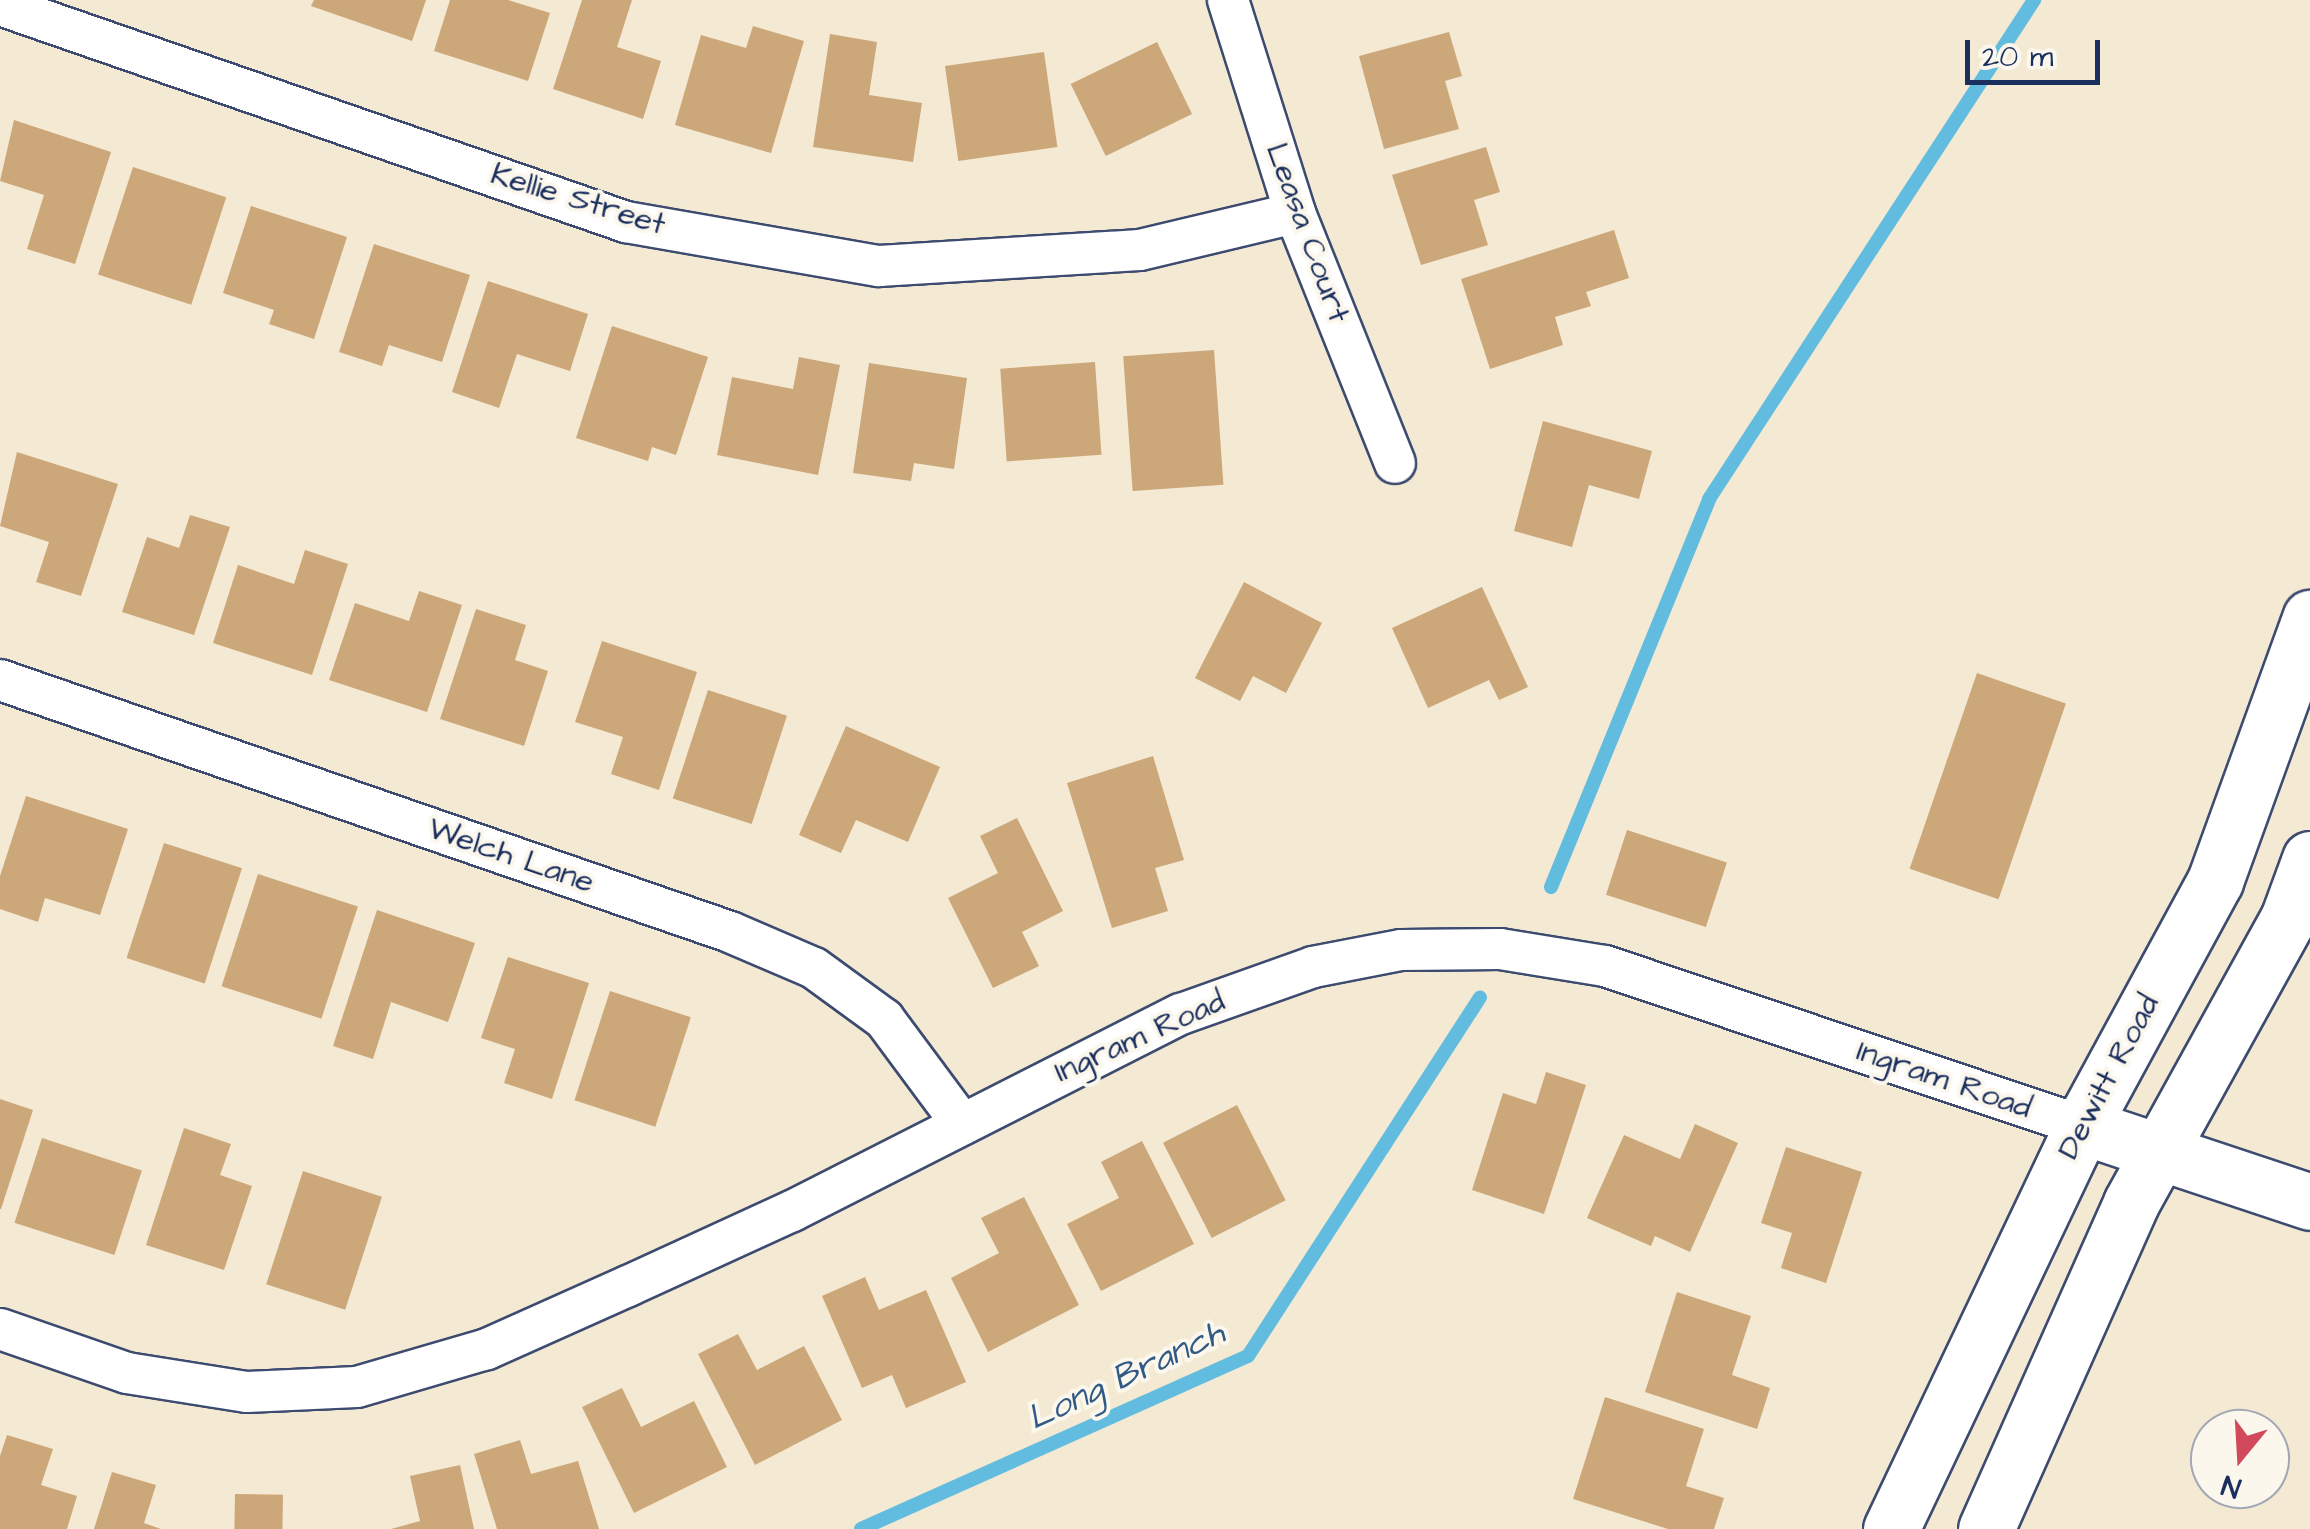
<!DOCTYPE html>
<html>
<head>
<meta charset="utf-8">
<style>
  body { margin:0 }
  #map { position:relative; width:2310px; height:1529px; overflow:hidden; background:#f4e9d2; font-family:"Architects Daughter",sans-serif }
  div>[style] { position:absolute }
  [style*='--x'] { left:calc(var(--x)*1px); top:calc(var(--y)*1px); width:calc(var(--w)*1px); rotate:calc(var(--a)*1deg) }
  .stream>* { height:14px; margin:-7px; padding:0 7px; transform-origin:7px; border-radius:7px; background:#62bcdf }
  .building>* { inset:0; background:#cca77a; transform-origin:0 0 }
  .roads { filter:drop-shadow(2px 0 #3c4b6f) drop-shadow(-2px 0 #3c4b6f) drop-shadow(0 2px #3c4b6f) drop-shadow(0 -2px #3c4b6f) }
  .minor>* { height:40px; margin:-20px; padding:0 20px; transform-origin:20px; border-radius:20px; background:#fff }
  .secondary>* { height:55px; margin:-27.5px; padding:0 27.5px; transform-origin:27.5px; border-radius:27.5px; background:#fff }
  span { translate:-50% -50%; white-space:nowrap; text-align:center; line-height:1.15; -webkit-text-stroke:8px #fbf7ec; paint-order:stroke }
  .street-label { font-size:32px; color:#1b2f5e }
  .water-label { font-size:35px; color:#305985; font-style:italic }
  .north { position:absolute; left:2190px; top:1409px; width:100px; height:100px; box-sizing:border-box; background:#fbf7ec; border:2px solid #a1a7b3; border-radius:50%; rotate:198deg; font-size:28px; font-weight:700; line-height:40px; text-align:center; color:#1b2f5e }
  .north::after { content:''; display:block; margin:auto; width:35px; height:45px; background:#d1495b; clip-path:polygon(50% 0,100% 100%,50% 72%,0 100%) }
  .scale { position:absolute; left:1965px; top:40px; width:135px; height:45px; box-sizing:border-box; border:5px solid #1b2f5e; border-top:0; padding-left:12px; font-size:30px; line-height:35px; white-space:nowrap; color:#1b2f5e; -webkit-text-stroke:8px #fbf7ec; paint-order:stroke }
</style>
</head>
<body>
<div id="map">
  <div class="stream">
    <i style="--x:1551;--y:887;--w:419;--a:-67.8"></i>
    <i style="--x:1709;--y:499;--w:596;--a:-56.92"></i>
    <i style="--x:861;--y:1529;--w:424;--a:-24.1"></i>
    <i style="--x:1248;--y:1356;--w:427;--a:-57.1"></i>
  </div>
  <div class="building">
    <i style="clip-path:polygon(314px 0,426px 0,412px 41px,311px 6px)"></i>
    <i style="clip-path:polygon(450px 0,508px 0,550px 13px,528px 81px,434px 51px)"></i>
    <i style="clip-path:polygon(582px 0,632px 0,617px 47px,661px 61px,643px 119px,553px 89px)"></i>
    <i style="clip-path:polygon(753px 26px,804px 41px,771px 153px,675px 125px,701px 35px,746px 48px)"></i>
    <i style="clip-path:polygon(1449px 32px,1462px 76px,1445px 81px,1459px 129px,1384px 149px,1359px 56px)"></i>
    <i style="clip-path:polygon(830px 34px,877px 42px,869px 95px,922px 103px,913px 162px,813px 147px)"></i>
    <i style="left:1157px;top:42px;width:80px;height:96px;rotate:64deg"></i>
    <i style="left:1044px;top:52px;width:96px;height:100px;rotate:82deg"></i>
    <i style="clip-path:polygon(14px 120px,111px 152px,75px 264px,27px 249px,44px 195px,0 181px)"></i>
    <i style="clip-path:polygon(1486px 147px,1500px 192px,1474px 200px,1488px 245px,1421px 265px,1392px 175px)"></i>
    <i style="left:133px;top:167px;width:98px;height:113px;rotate:18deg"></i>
    <i style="clip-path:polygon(251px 206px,347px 237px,314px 339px,269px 324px,274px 310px,223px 293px)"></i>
    <i style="clip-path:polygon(1614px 230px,1629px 278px,1586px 292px,1591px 306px,1555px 317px,1563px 345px,1490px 369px,1461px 279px)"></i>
    <i style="clip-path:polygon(374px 244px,470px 275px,442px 362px,389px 345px,382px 366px,339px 352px)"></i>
    <i style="clip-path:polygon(488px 281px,588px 314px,570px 371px,517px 354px,499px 408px,452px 392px)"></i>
    <i style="clip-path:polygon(612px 326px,708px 357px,676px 455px,652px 447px,648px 461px,576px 438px)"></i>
    <i style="left:1214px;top:350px;width:135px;height:91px;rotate:86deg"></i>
    <i style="clip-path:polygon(799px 357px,840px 365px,818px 475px,717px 455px,732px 377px,793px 389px)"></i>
    <i style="left:1095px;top:362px;width:93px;height:95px;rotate:86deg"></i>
    <i style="clip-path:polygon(869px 363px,967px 378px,954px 469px,914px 463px,911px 481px,853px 473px)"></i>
    <i style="clip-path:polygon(1543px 421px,1652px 451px,1639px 499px,1589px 485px,1572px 547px,1514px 531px)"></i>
    <i style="clip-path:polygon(17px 452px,118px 484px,81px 596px,36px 582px,49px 542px,0 526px)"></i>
    <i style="clip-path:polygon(190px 515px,230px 527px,194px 635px,122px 612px,147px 537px,179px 548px)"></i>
    <i style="clip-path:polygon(305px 550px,348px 564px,312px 675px,213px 643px,238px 565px,294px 584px)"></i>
    <i style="clip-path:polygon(1244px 582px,1322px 623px,1286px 693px,1253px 676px,1240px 701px,1195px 678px)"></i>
    <i style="clip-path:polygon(1482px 587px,1528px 687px,1499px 700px,1489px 680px,1428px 708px,1392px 628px)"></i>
    <i style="clip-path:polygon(419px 591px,462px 605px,427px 712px,329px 680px,355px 603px,409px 621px)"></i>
    <i style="clip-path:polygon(476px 609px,526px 625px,515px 660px,548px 671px,524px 746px,440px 719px)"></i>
    <i style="clip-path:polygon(602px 641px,697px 672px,659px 790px,611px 774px,623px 737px,575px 722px)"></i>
    <i style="left:1977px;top:673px;width:94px;height:207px;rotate:19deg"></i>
    <i style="left:708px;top:690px;width:83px;height:114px;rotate:18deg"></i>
    <i style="clip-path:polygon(846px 726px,940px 767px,908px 842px,856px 820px,841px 853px,799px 835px)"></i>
    <i style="clip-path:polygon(1153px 756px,1184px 860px,1155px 868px,1168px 911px,1112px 928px,1067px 783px)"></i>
    <i style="clip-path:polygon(26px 796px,128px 829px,100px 915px,45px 898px,38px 922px,0 909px,0 876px)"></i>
    <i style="clip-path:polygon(1017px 818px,1063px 911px,1022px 932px,1039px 966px,993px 988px,948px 898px,998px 873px,980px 836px)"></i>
    <i style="left:1627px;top:830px;width:105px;height:68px;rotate:18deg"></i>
    <i style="left:164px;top:843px;width:82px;height:121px;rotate:18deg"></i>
    <i style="left:258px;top:874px;width:105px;height:118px;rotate:18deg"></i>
    <i style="clip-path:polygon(377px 910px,475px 943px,448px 1022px,391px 1002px,373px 1059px,333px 1046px)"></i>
    <i style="clip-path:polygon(508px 957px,589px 983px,552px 1099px,504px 1083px,515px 1049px,481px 1038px)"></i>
    <i style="left:610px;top:991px;width:85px;height:115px;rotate:18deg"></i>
    <i style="clip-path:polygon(1546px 1072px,1586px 1085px,1544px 1214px,1472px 1190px,1503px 1093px,1536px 1104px)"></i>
    <i style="clip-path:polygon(0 1099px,33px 1110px,1px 1209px,0 1209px)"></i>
    <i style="left:1237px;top:1105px;width:107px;height:83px;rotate:63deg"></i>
    <i style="clip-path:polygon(1695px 1124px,1738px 1143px,1690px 1252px,1655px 1236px,1651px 1246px,1587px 1218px,1624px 1135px,1680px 1159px)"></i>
    <i style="clip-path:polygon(184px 1128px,231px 1144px,220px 1175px,252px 1186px,224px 1270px,146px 1245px)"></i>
    <i style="left:42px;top:1138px;width:105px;height:89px;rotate:18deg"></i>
    <i style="clip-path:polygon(1142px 1141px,1194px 1244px,1101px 1291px,1067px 1224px,1119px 1198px,1101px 1162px)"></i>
    <i style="clip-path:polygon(1786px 1147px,1862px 1172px,1826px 1283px,1781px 1268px,1792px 1233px,1761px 1223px)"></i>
    <i style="left:303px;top:1171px;width:83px;height:119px;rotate:18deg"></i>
    <i style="clip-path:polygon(1024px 1197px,1079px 1305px,988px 1352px,951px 1278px,999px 1253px,981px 1218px)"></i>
    <i style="clip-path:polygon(865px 1277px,879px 1310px,926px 1290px,966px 1382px,906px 1408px,892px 1375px,862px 1388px,822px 1296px)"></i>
    <i style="clip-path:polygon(1677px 1292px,1751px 1316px,1732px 1375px,1770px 1388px,1757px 1429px,1645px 1392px)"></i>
    <i style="clip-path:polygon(738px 1334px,757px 1370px,804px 1346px,842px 1420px,755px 1465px,698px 1354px)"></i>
    <i style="clip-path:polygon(622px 1388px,641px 1427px,694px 1401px,727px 1467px,634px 1513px,582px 1407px)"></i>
    <i style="clip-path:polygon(1605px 1397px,1704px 1429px,1686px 1486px,1724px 1498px,1714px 1529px,1668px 1529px,1573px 1499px)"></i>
    <i style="clip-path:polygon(7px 1435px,53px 1449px,41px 1485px,77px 1496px,67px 1529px,0 1529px,0 1456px)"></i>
    <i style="clip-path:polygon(520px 1440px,531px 1474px,578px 1461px,599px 1529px,497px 1529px,474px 1454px)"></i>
    <i style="clip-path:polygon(460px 1465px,474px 1529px,391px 1529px,420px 1521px,410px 1476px)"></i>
    <i style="clip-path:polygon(112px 1472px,156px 1485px,144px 1523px,161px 1529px,94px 1529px)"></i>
    <i style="left:235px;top:1494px;width:48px;height:35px;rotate:1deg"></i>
  </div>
  <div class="roads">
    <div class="minor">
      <i style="--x:1228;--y:0;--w:223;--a:72.5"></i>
      <i style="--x:1295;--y:213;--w:269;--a:68.2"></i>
      <i style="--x:0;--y:5;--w:663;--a:19.12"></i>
      <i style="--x:626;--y:222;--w:257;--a:9.9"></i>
      <i style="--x:879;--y:266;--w:261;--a:-3.5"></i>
      <i style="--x:1140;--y:250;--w:159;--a:-13.4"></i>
      <i style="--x:0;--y:680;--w:772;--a:19.04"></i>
      <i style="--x:730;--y:932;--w:91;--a:23.2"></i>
      <i style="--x:814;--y:968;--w:87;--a:36.1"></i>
      <i style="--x:884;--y:1019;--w:131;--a:53.4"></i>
      <i style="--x:0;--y:1329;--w:134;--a:19.1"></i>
      <i style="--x:127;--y:1373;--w:121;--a:9"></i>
      <i style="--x:247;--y:1392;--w:110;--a:-2.6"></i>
      <i style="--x:357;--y:1387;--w:135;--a:-16.3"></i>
      <i style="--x:487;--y:1349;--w:154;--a:-24.1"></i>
      <i style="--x:628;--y:1286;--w:180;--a:-24.6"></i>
      <i style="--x:792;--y:1211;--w:436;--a:-26.9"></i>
      <i style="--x:1181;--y:1014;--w:140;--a:-19.6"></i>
      <i style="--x:1313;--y:967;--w:90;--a:-10.9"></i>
      <i style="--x:1401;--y:950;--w:99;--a:-0.6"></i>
      <i style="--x:1500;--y:949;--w:106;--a:9.2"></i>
      <i style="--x:1605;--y:966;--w:503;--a:18.54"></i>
    </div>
    <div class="secondary">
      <i style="--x:2082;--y:1126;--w:240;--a:18.4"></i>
      <i style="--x:1891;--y:1529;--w:446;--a:-64.6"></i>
      <i style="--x:2082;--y:1126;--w:279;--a:-61.5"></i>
      <i style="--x:2215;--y:881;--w:280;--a:-70.1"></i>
      <i style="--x:1986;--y:1529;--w:357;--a:-66"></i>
      <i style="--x:2131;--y:1203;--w:325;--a:-61.1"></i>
      <i style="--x:2288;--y:919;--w:64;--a:-69.9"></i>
    </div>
  </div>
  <div class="street-label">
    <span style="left:578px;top:200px;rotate:17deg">Kellie Street</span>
    <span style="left:1307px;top:233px;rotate:70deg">Leasa Court</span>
    <span style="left:511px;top:856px;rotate:19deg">Welch Lane</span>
    <span style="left:1140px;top:1037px;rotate:-24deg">Ingram Road</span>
    <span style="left:2109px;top:1077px;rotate:-62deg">Dewitt Road</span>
    <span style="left:1944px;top:1080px;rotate:19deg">Ingram Road</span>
  </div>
  <div class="water-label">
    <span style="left:1126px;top:1376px;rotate:-25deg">Long Branch</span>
  </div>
  <div class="north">N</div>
  <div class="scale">20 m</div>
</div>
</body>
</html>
